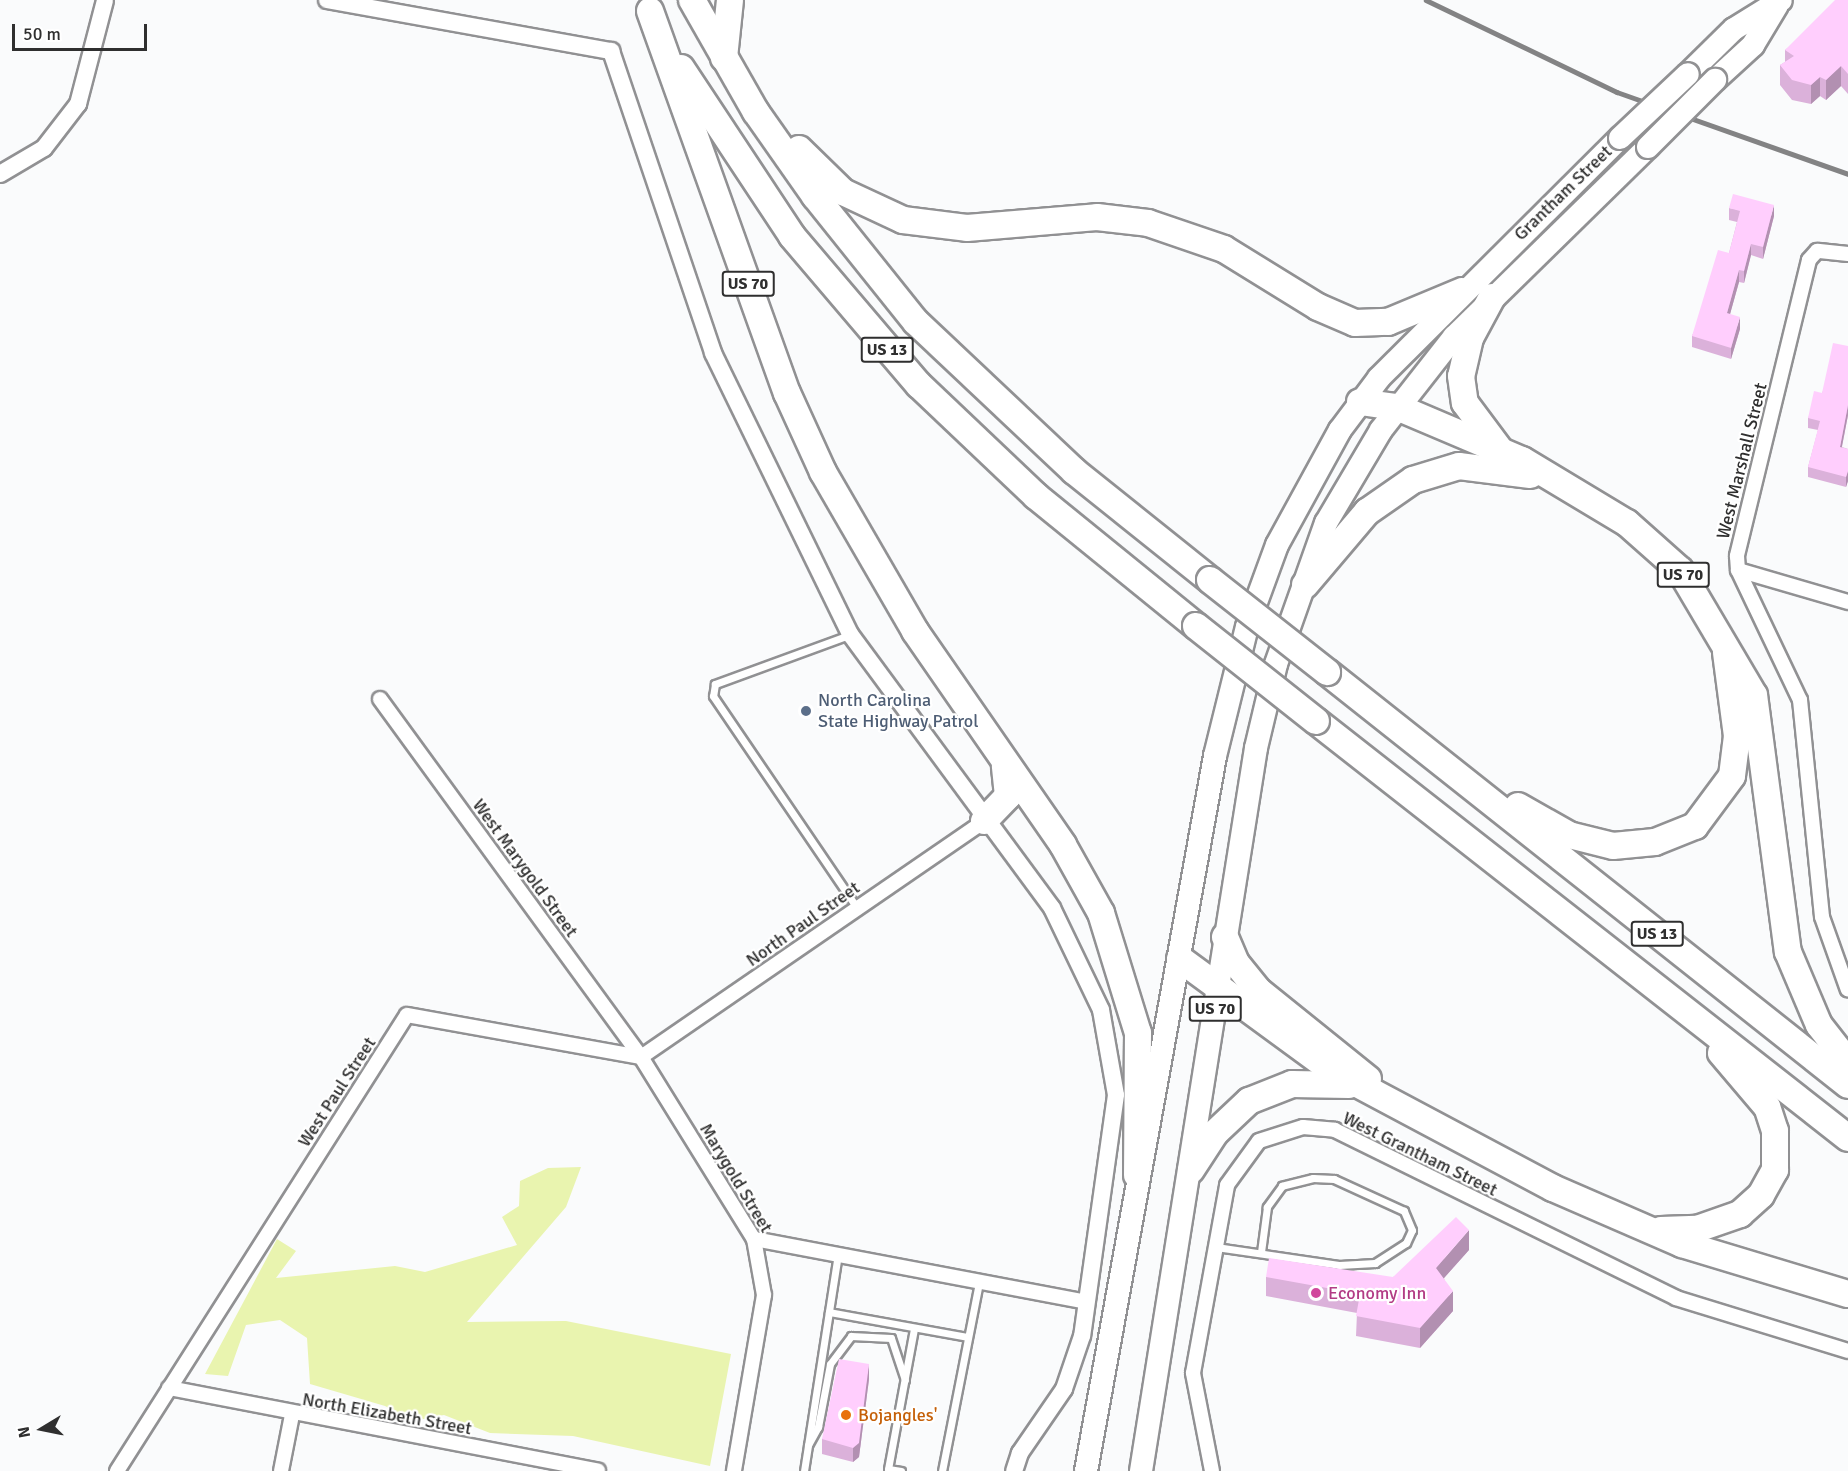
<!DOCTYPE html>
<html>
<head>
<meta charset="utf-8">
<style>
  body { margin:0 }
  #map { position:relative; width:1848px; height:1471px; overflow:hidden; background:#fafbfc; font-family:Signika,sans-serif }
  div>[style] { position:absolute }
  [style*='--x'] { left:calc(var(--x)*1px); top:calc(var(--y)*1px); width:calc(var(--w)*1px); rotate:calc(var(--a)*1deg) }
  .green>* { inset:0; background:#e9f4af }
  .roads { filter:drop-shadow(2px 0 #919193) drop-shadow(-2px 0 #919193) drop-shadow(0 2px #919193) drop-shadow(0 -2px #919193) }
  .service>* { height:7px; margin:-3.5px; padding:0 3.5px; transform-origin:3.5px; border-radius:3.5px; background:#fff }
  .minor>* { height:14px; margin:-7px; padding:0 7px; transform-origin:7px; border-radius:7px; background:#fff }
  .tertiary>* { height:16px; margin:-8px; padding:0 8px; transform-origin:8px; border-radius:8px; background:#fff }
  .primary>* { height:22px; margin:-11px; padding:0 11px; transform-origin:11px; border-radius:11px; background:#fff }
  .motorway>* { height:26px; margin:-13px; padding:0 13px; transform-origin:13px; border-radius:13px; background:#fff }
  .rail>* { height:4.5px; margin:-2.25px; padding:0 2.25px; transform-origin:2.25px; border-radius:2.25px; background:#838384 }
  .bridges { filter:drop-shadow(2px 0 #919193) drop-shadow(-2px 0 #919193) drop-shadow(0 2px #919193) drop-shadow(0 -2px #919193) }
  .primary-bridge>* { height:22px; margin:-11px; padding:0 11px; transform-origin:11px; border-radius:11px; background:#fff }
  .motorway-bridge>* { height:26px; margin:-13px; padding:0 13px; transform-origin:13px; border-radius:13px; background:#fff }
  .wall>* { inset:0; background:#dbb1da }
  .shaded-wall>* { inset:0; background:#b290b1 }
  .building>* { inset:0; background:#ffcefd }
  .dots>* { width:16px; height:16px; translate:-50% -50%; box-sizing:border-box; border:3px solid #fff; border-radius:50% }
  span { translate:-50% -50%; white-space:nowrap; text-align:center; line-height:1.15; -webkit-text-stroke:4.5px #fff; paint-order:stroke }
  .shield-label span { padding:2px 4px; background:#fff; border:2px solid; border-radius:4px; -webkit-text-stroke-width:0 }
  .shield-label { font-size:16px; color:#2f2f2f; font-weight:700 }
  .street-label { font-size:18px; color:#2f2f2f }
  .service-label { font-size:18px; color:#4e5e75 }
  .left { translate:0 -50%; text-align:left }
  .hotel-label { font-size:18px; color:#b23c85 }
  .food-label { font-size:18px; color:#c56008 }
  .north { position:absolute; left:12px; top:1399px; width:60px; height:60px; -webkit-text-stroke:4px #fff; paint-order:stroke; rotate:260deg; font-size:16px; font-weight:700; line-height:24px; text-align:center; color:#2f2f2f }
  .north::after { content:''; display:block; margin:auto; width:21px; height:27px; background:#2f2f2f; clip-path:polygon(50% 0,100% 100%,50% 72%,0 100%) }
  .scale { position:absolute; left:12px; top:24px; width:135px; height:27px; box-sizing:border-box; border:3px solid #2f2f2f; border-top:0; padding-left:8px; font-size:18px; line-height:21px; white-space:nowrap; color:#2f2f2f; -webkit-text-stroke:4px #fff; paint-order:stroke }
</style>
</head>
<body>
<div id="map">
  <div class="green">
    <i style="clip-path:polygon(581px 1167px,566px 1207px,467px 1322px,566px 1321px,731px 1354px,710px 1466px,573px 1436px,490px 1433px,444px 1415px,413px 1421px,385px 1406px,310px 1384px,307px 1338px,280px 1320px,246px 1325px,228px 1376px,205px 1374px,277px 1239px,296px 1251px,276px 1278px,395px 1266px,425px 1272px,517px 1245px,502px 1217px,519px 1206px,520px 1181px,548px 1168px)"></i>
  </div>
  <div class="roads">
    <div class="service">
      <i style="--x:849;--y:635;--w:143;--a:159.9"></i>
      <i style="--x:715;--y:684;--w:12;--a:99"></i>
      <i style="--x:713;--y:696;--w:256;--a:55.8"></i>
      <i style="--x:1216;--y:1247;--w:124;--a:8.3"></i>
      <i style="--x:1339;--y:1265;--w:36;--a:-3"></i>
      <i style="--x:1375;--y:1263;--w:37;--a:-33"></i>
      <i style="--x:1406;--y:1243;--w:14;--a:-65"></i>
      <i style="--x:1412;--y:1230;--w:21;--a:-113"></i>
      <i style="--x:1404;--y:1211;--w:77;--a:-155.4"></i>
      <i style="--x:1334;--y:1179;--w:21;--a:-177"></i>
      <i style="--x:1313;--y:1178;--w:32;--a:166"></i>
      <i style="--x:1282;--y:1186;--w:26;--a:126"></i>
      <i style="--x:1267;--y:1207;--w:45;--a:97.6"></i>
      <i style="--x:829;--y:1312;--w:141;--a:10.2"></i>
      <i style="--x:808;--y:1445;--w:21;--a:-61"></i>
      <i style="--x:818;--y:1427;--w:64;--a:-79.2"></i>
      <i style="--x:830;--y:1364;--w:35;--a:-53"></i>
      <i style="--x:851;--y:1336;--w:40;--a:2.9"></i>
      <i style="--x:891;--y:1338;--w:44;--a:71.6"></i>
      <i style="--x:804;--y:1471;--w:219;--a:-81.1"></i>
      <i style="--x:901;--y:1471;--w:13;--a:-171"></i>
      <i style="--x:888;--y:1469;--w:142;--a:-79.5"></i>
      <i style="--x:942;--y:1471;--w:193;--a:-78.9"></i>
    </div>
    <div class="minor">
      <i style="--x:1848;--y:254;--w:31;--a:-174"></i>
      <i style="--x:1817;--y:251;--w:12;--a:132"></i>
      <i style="--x:1809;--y:260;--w:305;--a:103.7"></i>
      <i style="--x:1737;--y:556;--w:14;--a:86"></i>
      <i style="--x:1738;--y:570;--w:144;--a:64.5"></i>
      <i style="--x:1800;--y:700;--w:218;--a:84.2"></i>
      <i style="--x:1822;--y:917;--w:77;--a:70.4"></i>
      <i style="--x:1738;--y:570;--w:115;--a:16.2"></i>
      <i style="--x:380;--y:699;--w:443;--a:53.9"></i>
      <i style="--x:641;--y:1057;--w:214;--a:58.2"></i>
      <i style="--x:754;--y:1239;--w:57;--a:79.9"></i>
      <i style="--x:764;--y:1295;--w:179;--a:99.7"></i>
      <i style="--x:641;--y:1057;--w:416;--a:-34.5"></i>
      <i style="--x:754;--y:1239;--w:338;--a:10.7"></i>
      <i style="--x:169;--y:1388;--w:437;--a:10.9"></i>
      <i style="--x:117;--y:1471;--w:540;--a:-57.55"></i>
      <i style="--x:407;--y:1015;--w:238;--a:10.2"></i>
      <i style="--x:281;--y:1471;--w:57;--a:-78.9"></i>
      <i style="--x:1212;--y:1471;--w:100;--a:-101"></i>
      <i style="--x:1193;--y:1373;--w:191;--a:-79.7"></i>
      <i style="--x:1227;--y:1185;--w:54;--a:-54"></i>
      <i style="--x:1259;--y:1141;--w:46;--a:-17.7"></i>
      <i style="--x:1303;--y:1127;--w:32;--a:5"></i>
      <i style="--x:1335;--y:1130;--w:380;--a:26.2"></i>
      <i style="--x:1676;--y:1298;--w:180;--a:17.1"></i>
    </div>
    <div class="tertiary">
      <i style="--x:327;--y:0;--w:289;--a:10.2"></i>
      <i style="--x:611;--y:51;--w:319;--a:71.3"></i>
      <i style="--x:713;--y:353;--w:313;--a:64"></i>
      <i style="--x:850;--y:634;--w:340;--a:53.6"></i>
      <i style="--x:1052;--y:908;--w:113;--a:64.3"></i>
      <i style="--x:1101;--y:1010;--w:86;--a:80"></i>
      <i style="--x:1116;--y:1095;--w:243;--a:98"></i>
      <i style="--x:1082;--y:1336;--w:56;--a:108.8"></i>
      <i style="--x:1064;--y:1389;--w:78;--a:124.5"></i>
      <i style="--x:1020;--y:1453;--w:19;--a:108"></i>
      <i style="--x:0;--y:174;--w:51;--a:-30.6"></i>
      <i style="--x:44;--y:148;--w:56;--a:-52.3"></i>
      <i style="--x:78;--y:104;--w:107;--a:-75.4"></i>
    </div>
    <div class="primary">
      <i style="--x:1688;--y:74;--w:64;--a:-44.4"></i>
      <i style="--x:1734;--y:29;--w:55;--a:-31.7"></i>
      <i style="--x:1715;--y:80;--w:52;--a:-42.6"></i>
      <i style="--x:1753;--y:45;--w:47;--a:-59"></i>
      <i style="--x:1086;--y:1471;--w:727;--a:-79.77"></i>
      <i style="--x:1215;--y:756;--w:133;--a:-76.1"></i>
      <i style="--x:1247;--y:627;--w:87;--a:-69.9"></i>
      <i style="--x:1277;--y:545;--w:131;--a:-61.3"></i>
      <i style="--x:1340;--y:430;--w:65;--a:-53.1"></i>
      <i style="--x:1379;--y:378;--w:340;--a:-44.9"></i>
      <i style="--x:1141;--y:1471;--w:732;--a:-80.96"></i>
      <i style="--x:1256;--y:748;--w:86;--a:-76.6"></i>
      <i style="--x:1276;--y:664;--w:150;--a:-70.5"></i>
      <i style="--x:1326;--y:523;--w:108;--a:-59.4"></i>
      <i style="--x:1381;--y:430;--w:118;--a:-51.9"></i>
      <i style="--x:1454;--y:337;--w:272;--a:-44.4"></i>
    </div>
    <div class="motorway">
      <i style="--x:692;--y:0;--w:129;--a:60.3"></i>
      <i style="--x:756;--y:112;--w:103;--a:54.9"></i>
      <i style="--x:815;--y:196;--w:161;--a:51.3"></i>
      <i style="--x:916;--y:322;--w:217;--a:43.3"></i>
      <i style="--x:1074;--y:471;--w:174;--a:38.7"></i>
      <i style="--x:650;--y:11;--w:406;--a:70.3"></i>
      <i style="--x:787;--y:393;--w:87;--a:65.5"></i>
      <i style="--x:823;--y:472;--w:184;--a:59.9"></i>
      <i style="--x:915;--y:631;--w:260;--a:55.3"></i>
      <i style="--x:1063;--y:845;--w:78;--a:60.8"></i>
      <i style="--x:1101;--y:913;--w:126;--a:72.9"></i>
      <i style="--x:1138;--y:1033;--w:142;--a:90.4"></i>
      <i style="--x:724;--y:58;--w:58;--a:-84.1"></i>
      <i style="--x:681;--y:68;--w:201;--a:56.5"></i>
      <i style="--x:792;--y:236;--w:196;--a:49.6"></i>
      <i style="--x:919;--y:385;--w:161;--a:43.5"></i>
      <i style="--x:1036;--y:496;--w:206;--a:39.1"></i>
      <i style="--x:799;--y:149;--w:62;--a:44.3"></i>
      <i style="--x:843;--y:192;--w:66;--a:25"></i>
      <i style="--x:903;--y:220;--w:64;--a:7.1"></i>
      <i style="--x:967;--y:228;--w:130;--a:-4.8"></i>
      <i style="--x:1097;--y:217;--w:51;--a:6.7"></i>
      <i style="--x:1148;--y:223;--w:80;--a:18.9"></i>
      <i style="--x:1224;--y:249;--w:110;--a:31.7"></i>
      <i style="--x:1318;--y:307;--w:40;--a:23.4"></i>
      <i style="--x:1355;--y:323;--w:33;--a:-2"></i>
      <i style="--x:1388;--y:322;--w:80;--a:-22.7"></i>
      <i style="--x:1492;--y:297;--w:47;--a:118.2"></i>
      <i style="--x:1470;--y:338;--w:39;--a:103"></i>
      <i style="--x:1461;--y:376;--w:27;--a:82"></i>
      <i style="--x:1465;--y:403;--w:59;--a:53.3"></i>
      <i style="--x:1360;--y:402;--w:37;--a:8"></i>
      <i style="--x:1397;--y:407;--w:136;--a:23"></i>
      <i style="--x:1522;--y:460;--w:122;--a:31"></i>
      <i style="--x:1627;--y:523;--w:71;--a:41.6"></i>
      <i style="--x:1680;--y:570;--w:145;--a:59.4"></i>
      <i style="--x:1754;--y:695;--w:259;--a:82.5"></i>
      <i style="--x:1788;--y:952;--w:79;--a:67"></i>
      <i style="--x:1819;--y:1025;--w:47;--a:51.9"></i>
      <i style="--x:1305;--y:585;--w:96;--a:-49.7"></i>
      <i style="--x:1367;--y:512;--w:56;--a:-34.8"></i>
      <i style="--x:1413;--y:480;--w:48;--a:-16.9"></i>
      <i style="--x:1459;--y:466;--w:72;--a:7.2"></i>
      <i style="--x:1327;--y:672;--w:665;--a:38.4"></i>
      <i style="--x:1316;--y:721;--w:676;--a:38.09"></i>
      <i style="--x:1518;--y:806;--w:59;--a:29.6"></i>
      <i style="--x:1569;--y:835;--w:45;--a:14"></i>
      <i style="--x:1613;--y:846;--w:42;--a:-5.4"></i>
      <i style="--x:1655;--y:842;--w:43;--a:-21.8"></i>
      <i style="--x:1695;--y:826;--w:62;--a:-53.5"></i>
      <i style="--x:1732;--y:776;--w:40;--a:-82.9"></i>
      <i style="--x:1737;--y:736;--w:84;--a:-97.5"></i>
      <i style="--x:984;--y:821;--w:35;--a:-46"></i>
      <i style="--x:1008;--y:796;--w:30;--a:-96"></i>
      <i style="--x:1225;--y:937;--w:28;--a:67"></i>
      <i style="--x:1236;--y:963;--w:36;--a:51"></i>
      <i style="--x:1259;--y:991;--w:140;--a:38.9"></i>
      <i style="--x:1180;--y:959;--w:190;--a:36.2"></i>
      <i style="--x:1333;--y:1071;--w:249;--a:28"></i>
      <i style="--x:1553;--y:1188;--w:141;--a:23.5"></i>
      <i style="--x:1682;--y:1244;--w:173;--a:16.8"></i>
      <i style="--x:1191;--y:1170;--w:44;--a:-57"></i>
      <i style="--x:1215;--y:1133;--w:47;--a:-43.3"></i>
      <i style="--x:1249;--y:1101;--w:46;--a:-21.6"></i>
      <i style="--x:1292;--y:1084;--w:57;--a:1"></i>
      <i style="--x:1661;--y:1230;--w:36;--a:-2"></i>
      <i style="--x:1697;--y:1229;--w:46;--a:-19.2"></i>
      <i style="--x:1740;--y:1214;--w:28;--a:-42"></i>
      <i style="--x:1761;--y:1195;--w:29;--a:-61"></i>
      <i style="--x:1775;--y:1170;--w:39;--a:-90"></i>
      <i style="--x:1775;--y:1131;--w:25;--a:-108"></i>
      <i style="--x:1767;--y:1107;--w:71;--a:-130.4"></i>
    </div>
  </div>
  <div class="rail">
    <i style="--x:1426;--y:0;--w:212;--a:25.7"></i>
    <i style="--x:1617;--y:92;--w:245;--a:19.5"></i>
  </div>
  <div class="bridges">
    <div class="primary-bridge">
      <i style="--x:1620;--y:138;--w:93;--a:-43.3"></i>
      <i style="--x:1648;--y:147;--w:95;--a:-45"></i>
    </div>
    <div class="motorway-bridge">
      <i style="--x:1210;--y:580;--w:149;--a:38.2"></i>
      <i style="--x:1196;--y:626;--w:153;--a:38.4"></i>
    </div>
  </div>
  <div class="wall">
    <i style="clip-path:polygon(1848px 0,1848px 94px,1841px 86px,1826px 100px,1820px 96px,1811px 104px,1792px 100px,1780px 85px,1780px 65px,1785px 62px,1785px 50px)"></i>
    <i style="clip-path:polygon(1729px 208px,1774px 216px,1763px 259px,1751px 255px,1744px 283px,1739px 282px,1730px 314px,1740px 329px,1731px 359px,1692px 347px,1692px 336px,1729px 253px,1737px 222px,1729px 220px)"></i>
    <i style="clip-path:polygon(1848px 346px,1848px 415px,1842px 447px,1848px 449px,1848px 481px,1846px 487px,1808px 477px,1808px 467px,1818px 430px,1808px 428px,1808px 418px)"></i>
    <i style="clip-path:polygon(1469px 1250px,1444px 1278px,1453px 1311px,1420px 1348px,1356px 1336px,1357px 1313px,1266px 1296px,1266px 1277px,1393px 1277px)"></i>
    <i style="clip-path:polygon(869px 1379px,859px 1457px,853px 1462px,822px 1454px,822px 1439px)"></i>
  </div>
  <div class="shaded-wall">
    <i style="clip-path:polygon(1841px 66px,1841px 86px,1826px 100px,1826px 80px)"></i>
    <i style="clip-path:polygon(1820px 77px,1820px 96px,1811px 104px,1811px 85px)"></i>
    <i style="clip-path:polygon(1774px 205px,1774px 216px,1763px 259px,1763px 247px)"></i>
    <i style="clip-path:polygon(1751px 244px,1751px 255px,1744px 283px,1744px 271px)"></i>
    <i style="clip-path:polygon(1739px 270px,1739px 282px,1727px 325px,1727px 313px)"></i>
    <i style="clip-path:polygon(1740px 317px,1740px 329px,1731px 359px,1731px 348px)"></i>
    <i style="clip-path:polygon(1848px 405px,1848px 415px,1840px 456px,1840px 447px)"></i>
    <i style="clip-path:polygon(1848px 471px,1848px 481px,1846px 487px,1846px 477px)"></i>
    <i style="clip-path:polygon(1469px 1230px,1469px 1250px,1436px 1287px,1436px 1268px)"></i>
    <i style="clip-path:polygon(1453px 1291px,1453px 1311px,1420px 1348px,1420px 1328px)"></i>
    <i style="clip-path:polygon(869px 1364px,869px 1379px,859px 1457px,853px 1462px,853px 1448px)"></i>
  </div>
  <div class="building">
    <i style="clip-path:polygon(1835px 0,1848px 0,1848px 74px,1841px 66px,1826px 80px,1820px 77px,1811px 85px,1792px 80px,1780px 65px,1794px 56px,1785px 50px)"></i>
    <i style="clip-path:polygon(1733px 194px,1774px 205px,1763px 247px,1751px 244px,1744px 271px,1739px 270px,1727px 313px,1740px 317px,1731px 348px,1692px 336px,1718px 250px,1729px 253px,1740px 211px,1729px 208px)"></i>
    <i style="clip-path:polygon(1833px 343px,1848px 346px,1848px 405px,1840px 447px,1848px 449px,1848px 471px,1846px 477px,1808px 467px,1820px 421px,1808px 418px,1814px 391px,1822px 393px)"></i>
    <i style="clip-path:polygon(1456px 1217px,1469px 1230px,1436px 1268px,1453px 1291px,1420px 1328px,1356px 1316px,1360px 1294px,1266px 1277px,1269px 1258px,1393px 1277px)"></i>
    <i style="clip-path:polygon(839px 1359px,869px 1364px,859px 1443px,853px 1448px,822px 1439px)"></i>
  </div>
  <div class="dots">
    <i style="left:806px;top:711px;background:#5c6f8a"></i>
    <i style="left:1316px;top:1293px;background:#d1479c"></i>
    <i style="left:846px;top:1415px;background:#e8710a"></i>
  </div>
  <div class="shield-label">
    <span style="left:748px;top:284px">US 70</span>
    <span style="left:887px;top:350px">US 13</span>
    <span style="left:1683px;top:575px">US 70</span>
    <span style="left:1657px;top:934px">US 13</span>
    <span style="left:1215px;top:1009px">US 70</span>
  </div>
  <div class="street-label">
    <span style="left:1563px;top:193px;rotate:-44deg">Grantham Street</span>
    <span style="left:1742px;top:461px;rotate:-76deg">West Marshall Street</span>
    <span style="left:525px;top:868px;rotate:54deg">West Marygold Street</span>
    <span style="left:803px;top:924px;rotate:-35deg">North Paul Street</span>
    <span style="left:337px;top:1092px;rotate:-57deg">West Paul Street</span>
    <span style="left:1420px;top:1154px;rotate:26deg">West Grantham Street</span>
    <span style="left:736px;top:1178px;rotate:59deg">Marygold Street</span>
    <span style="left:387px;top:1414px;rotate:10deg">North Elizabeth Street</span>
  </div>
  <div class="service-label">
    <span class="left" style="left:818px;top:711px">North Carolina<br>State Highway Patrol</span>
  </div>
  <div class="hotel-label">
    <span class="left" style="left:1328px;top:1293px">Economy Inn</span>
  </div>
  <div class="food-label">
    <span class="left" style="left:858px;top:1415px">Bojangles'</span>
  </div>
  <div class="north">N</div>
  <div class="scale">50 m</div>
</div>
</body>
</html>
